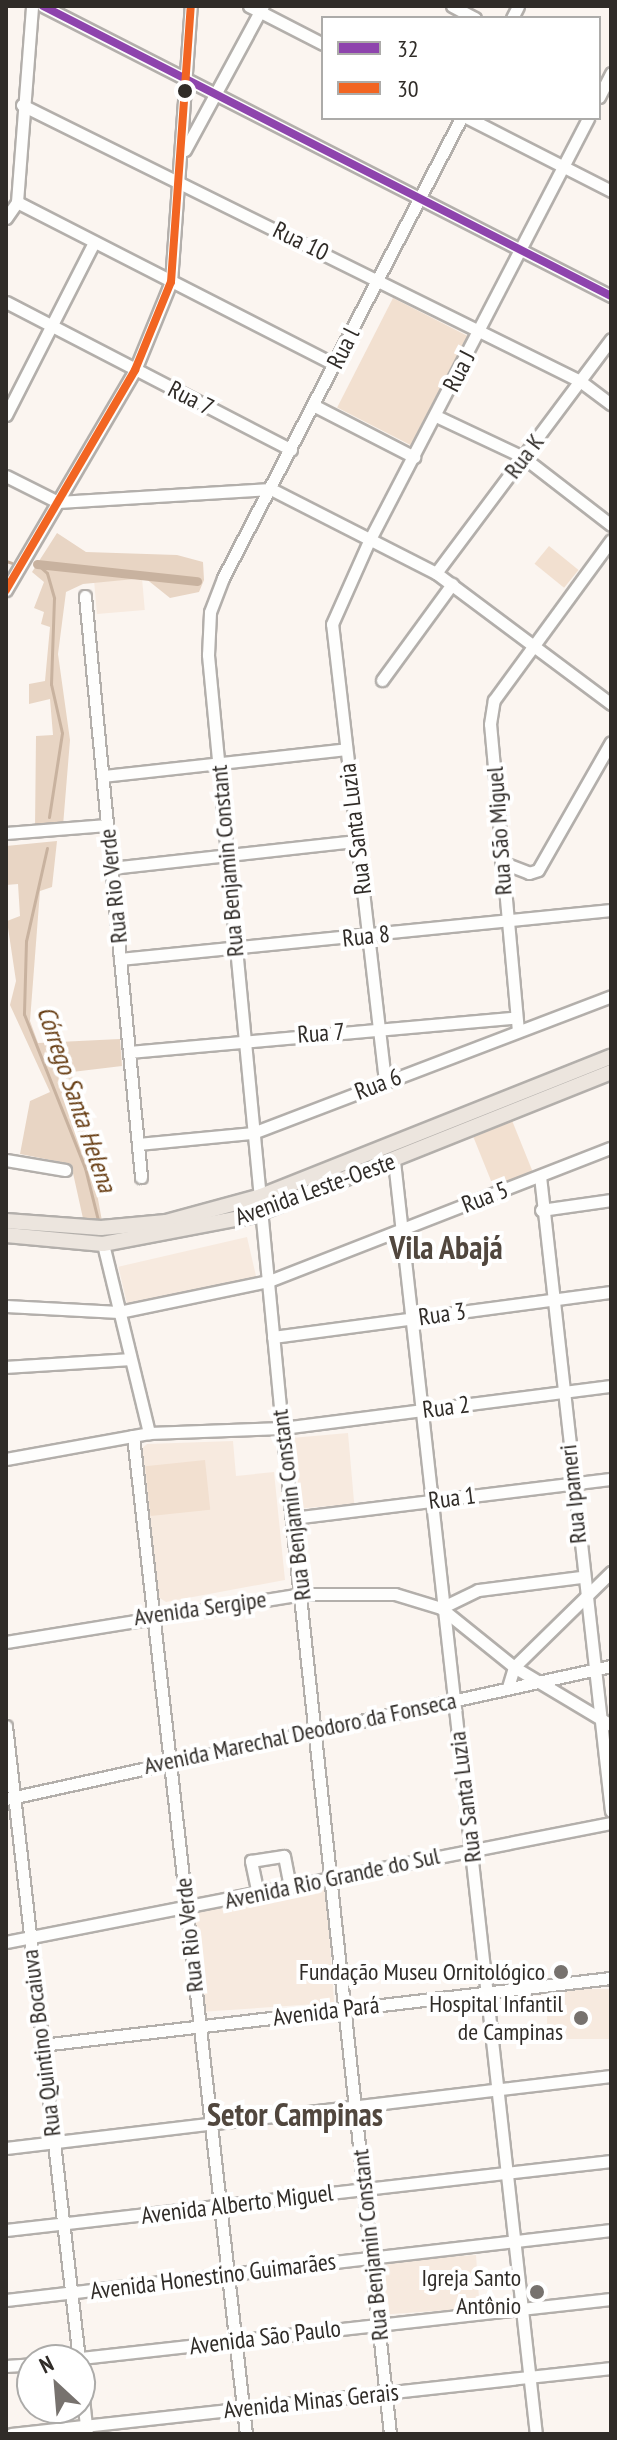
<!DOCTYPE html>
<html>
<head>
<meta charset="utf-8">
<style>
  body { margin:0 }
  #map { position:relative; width:617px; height:2440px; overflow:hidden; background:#fbf5f0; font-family:"PT Sans Narrow",sans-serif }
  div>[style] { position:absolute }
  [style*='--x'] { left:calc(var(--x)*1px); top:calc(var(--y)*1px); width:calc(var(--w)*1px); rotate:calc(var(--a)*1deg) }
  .built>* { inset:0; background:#f7eadf; transform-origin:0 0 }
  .green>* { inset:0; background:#f2e0d0; transform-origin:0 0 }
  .forest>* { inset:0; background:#e8d5c4 }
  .stream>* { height:3px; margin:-1.5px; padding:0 1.5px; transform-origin:1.5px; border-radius:1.5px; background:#c8b29f }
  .canal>* { height:9px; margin:-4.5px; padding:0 4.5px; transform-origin:4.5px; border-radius:4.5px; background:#c8b29f }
  .roads { filter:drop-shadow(2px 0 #b3afab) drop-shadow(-2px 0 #b3afab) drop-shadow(0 2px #b3afab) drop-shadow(0 -2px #b3afab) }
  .minor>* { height:11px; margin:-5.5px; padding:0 5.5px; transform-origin:5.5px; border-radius:5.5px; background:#fefefd }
  .major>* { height:14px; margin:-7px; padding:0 7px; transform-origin:7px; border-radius:7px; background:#ece5de }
  .bus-1>* { height:8px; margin:-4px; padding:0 4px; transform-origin:4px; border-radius:4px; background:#8e44ad }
  .bus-2>* { height:8px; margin:-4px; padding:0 4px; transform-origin:4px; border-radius:4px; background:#f26522 }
  .dots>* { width:22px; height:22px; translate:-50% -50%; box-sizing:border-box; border:4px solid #fff; border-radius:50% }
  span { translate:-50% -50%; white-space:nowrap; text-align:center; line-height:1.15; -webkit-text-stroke:8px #fff; paint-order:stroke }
  .street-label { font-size:24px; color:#302c28 }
  .poi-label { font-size:24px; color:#302c28 }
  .right { translate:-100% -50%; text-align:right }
  .water-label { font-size:26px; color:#683e14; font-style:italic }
  .district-label { font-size:32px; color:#51473e; font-weight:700 }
  .frame { position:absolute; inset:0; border:8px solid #302c28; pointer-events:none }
  .legend { position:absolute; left:321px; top:16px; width:280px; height:104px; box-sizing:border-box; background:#fff; border:2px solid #acaba9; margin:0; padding:10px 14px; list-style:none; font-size:24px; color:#302c28 }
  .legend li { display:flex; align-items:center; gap:16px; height:40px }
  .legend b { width:40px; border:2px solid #acaba9 }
  .north { position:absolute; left:16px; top:2344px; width:80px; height:80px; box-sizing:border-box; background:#fff; border:2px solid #acaba9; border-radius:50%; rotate:334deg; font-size:22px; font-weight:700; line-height:32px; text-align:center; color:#302c28 }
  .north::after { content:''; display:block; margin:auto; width:28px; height:36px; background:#77726e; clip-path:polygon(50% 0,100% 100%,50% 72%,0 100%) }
</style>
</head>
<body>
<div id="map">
  <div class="built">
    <i style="left:142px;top:578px;width:32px;height:48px;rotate:85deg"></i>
    <i style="left:247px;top:1237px;width:41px;height:132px;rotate:77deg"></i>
    <i style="left:348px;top:1433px;width:71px;height:54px;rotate:85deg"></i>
    <i style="clip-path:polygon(233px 1441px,236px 1476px,274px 1472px,285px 1580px,166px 1602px,158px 1597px,139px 1451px,147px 1444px)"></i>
    <i style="left:326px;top:1887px;width:116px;height:138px;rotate:86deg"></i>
    <i style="left:611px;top:1989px;width:50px;height:64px;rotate:90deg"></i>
    <i style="left:476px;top:2255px;width:53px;height:95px;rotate:86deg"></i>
  </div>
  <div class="green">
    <i style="left:393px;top:298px;width:85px;height:123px;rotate:27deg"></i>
    <i style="left:549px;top:546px;width:38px;height:23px;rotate:39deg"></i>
    <i style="left:511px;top:1118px;width:59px;height:42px;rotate:68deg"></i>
    <i style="left:205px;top:1460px;width:50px;height:60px;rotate:84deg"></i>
  </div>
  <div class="forest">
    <i style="clip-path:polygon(57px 533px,86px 552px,177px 555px,203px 562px,204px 580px,199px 592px,170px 598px,145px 578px,83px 584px,66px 592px,58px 654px,70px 740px,63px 826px,35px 828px,36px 736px,53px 735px,50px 699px,29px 704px,29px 684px,45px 681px,50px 627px,41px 624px,44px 612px,34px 608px,44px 582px,32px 572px)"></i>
    <i style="clip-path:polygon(57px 841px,52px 887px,40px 891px,30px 1021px,38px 1043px,120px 1039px,122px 1066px,72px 1072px,76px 1129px,85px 1128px,102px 1221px,84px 1223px,71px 1164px,20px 1154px,30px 1101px,50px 1092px,10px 1005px,16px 981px,7px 921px,20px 916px,18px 884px,6px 885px,6px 846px)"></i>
  </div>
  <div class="stream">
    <i style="--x:6;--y:561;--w:6;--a:18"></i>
    <i style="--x:37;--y:564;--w:13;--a:42"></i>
    <i style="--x:47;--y:573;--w:26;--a:74"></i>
    <i style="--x:54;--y:598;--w:86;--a:92"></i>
    <i style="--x:51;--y:684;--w:50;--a:77.3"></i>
    <i style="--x:62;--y:733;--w:85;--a:98.8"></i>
    <i style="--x:47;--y:848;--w:95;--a:102.7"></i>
    <i style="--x:26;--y:941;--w:73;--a:91.6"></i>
    <i style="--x:24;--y:1014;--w:166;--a:68.4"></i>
    <i style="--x:85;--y:1168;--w:54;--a:76"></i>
  </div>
  <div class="canal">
    <i style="--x:37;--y:564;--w:161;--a:6.1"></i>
  </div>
  <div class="roads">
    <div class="minor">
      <i style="--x:43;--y:6;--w:638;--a:27.05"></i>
      <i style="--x:249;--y:6;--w:83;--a:27.2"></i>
      <i style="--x:452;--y:6;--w:26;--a:28"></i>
      <i style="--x:512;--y:18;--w:13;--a:-63"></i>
      <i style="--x:599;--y:97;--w:27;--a:-63"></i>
      <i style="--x:22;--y:105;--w:623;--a:26.32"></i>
      <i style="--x:580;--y:381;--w:39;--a:37"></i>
      <i style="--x:468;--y:118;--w:161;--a:27"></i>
      <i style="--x:185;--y:150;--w:164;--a:-61.6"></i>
      <i style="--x:17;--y:202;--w:356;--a:27.1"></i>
      <i style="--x:17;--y:202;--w:197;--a:-85.6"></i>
      <i style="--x:6;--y:218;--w:19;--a:-55"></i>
      <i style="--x:6;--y:302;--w:321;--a:27.4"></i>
      <i style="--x:313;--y:405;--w:114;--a:27.2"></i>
      <i style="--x:6;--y:415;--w:194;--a:-63"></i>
      <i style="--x:436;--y:416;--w:96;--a:25.2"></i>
      <i style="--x:523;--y:457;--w:111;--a:37.7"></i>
      <i style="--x:6;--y:476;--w:58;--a:26.6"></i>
      <i style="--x:58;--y:502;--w:213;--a:-3.5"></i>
      <i style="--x:271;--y:489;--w:185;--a:27"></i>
      <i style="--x:436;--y:573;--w:219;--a:36.8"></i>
      <i style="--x:436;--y:573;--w:292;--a:-53.2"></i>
      <i style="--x:6;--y:590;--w:255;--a:-59.6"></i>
      <i style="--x:135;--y:370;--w:95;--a:-67.8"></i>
      <i style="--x:171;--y:282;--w:277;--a:-85.9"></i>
      <i style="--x:85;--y:596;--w:584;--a:84.49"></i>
      <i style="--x:382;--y:680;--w:119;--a:-53.9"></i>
      <i style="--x:103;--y:776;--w:244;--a:-6.3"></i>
      <i style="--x:6;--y:833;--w:101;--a:-4.5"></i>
      <i style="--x:501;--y:862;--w:30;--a:21"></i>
      <i style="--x:529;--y:873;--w:9;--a:-18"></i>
      <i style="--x:538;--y:870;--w:147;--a:-60.3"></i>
      <i style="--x:111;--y:868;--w:247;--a:-6.3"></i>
      <i style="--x:120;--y:959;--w:493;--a:-5.7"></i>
      <i style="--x:518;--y:1031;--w:308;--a:-95.2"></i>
      <i style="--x:490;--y:724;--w:24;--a:-81"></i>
      <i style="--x:494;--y:700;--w:198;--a:-53.8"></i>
      <i style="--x:129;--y:1052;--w:386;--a:-5.1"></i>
      <i style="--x:385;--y:1081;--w:460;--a:-96.6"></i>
      <i style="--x:332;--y:624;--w:91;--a:-66"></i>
      <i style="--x:369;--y:541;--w:476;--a:-62.6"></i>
      <i style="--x:138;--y:1144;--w:116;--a:-5.5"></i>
      <i style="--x:253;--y:1133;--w:383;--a:-20.9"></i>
      <i style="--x:6;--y:1160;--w:60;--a:9.6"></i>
      <i style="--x:394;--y:1161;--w:1281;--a:83.64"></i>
      <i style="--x:540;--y:1176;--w:639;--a:83.62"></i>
      <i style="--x:541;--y:1210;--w:71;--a:-8.1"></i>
      <i style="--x:103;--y:1244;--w:195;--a:76.3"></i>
      <i style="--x:6;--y:1306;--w:113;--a:3"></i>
      <i style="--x:119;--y:1312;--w:153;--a:-11.7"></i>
      <i style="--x:269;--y:1281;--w:367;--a:-21.3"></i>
      <i style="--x:273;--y:1337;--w:341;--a:-7.6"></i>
      <i style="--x:6;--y:1367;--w:124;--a:-3.7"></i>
      <i style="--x:133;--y:1436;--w:1004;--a:83.54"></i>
      <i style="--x:6;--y:1459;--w:145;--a:-10.3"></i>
      <i style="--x:149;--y:1433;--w:133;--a:-2.2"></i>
      <i style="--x:282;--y:1428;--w:332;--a:-7.3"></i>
      <i style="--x:292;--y:1518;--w:321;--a:-7"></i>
      <i style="--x:441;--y:1608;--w:41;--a:-25.9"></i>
      <i style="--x:478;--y:1590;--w:104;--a:-7.2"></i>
      <i style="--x:6;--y:1642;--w:300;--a:-9.2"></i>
      <i style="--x:302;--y:1594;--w:93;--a:0"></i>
      <i style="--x:395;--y:1594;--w:48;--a:16.9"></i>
      <i style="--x:441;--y:1608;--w:94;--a:38.9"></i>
      <i style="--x:514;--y:1667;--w:113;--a:30.9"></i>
      <i style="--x:508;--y:1687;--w:21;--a:-73"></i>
      <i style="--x:514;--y:1667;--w:136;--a:-44.4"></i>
      <i style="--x:6;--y:1726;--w:638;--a:83.43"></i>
      <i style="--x:6;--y:1799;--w:619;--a:-12.4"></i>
      <i style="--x:258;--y:1894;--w:34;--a:-102"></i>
      <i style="--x:251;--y:1861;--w:33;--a:-9"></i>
      <i style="--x:284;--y:1856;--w:32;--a:79"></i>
      <i style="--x:6;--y:1942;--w:617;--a:-11.13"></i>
      <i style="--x:42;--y:2045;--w:573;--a:-6.72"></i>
      <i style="--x:6;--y:2148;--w:609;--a:-6.79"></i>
      <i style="--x:6;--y:2230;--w:609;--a:-6.51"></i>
      <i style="--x:6;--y:2300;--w:609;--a:-6.6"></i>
      <i style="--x:63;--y:2360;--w:551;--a:-6.35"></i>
      <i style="--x:6;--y:2366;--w:26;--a:-4"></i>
      <i style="--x:80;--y:2372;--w:62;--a:83.6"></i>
      <i style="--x:11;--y:2434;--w:604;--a:-6.28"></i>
      <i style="--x:390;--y:2434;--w:1012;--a:-96.13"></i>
      <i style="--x:282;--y:1428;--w:777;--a:-95.47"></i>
      <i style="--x:208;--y:655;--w:43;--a:-87.3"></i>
      <i style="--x:210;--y:612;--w:36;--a:-69"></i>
      <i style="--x:223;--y:578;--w:518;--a:-62.64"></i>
    </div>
    <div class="major">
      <i style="--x:6;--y:1221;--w:95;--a:4.2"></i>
      <i style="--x:101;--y:1228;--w:65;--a:-5.3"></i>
      <i style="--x:166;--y:1222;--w:98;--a:-15.3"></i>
      <i style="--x:261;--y:1196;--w:377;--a:-21.7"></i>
      <i style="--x:6;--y:1235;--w:97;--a:5.3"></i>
      <i style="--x:103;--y:1244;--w:151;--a:-10.7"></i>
      <i style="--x:251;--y:1216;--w:388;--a:-21.8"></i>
    </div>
  </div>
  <div class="bus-1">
    <i style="--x:43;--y:6;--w:638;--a:27.05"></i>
  </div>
  <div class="bus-2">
    <i style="--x:6;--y:590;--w:255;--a:-59.6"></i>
    <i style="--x:135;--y:370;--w:95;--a:-67.8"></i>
    <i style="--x:171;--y:282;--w:277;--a:-85.9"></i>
  </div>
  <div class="dots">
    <i style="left:185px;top:91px;background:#302c28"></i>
    <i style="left:561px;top:1972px;background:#77726e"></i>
    <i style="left:581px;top:2018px;background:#77726e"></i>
    <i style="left:537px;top:2292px;background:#77726e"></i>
  </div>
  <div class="street-label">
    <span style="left:301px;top:241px;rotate:26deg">Rua 10</span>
    <span style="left:343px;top:348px;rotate:-63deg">Rua l</span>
    <span style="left:459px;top:371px;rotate:-63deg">Rua J</span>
    <span style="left:191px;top:398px;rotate:27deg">Rua 7</span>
    <span style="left:524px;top:456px;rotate:-53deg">Rua K</span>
    <span style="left:355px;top:829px;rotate:-97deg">Rua Santa Luzia</span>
    <span style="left:499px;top:831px;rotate:-94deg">Rua São Miguel</span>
    <span style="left:227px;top:861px;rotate:-95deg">Rua Benjamin Constant</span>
    <span style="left:113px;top:886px;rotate:-96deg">Rua Rio Verde</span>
    <span style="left:366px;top:936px;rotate:-6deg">Rua 8</span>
    <span style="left:321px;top:1033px;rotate:-4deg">Rua 7</span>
    <span style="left:378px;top:1084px;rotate:-21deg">Rua 6</span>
    <span style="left:315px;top:1189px;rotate:-20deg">Avenida Leste-Oeste</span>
    <span style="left:485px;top:1197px;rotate:-21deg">Rua 5</span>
    <span style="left:442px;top:1314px;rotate:-8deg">Rua 3</span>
    <span style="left:446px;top:1407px;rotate:-7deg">Rua 2</span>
    <span style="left:573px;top:1494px;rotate:-96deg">Rua Ipameri</span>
    <span style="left:452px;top:1498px;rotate:-7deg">Rua 1</span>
    <span style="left:291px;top:1505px;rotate:-97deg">Rua Benjamin Constant</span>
    <span style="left:200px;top:1608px;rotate:-8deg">Avenida Sergipe</span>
    <span style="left:300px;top:1733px;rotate:-12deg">Avenida Marechal Deodoro da Fonseca</span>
    <span style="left:465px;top:1797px;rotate:-97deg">Rua Santa Luzia</span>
    <span style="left:332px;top:1878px;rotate:-12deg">Avenida Rio Grande do Sul</span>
    <span style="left:189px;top:1935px;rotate:-96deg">Rua Rio Verde</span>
    <span style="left:326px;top:2011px;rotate:-7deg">Avenida Pará</span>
    <span style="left:41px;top:2043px;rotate:-97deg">Rua Quintino Bocaiuva</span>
    <span style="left:237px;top:2204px;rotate:-7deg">Avenida Alberto Miguel</span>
    <span style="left:370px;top:2245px;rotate:-96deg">Rua Benjamin Constant</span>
    <span style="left:213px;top:2276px;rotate:-7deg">Avenida Honestino Guimarães</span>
    <span style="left:265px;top:2337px;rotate:-7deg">Avenida São Paulo</span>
    <span style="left:311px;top:2401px;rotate:-6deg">Avenida Minas Gerais</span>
  </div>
  <div class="poi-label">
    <span class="right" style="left:545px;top:1972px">Fundação Museu Ornitológico</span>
    <span class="right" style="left:563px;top:2018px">Hospital Infantil<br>de Campinas</span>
    <span class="right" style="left:521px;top:2292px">Igreja Santo<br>Antônio</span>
  </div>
  <div class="water-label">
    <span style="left:77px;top:1099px;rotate:71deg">Córrego Santa Helena</span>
  </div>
  <div class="district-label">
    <span style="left:446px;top:1247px">Vila Abajá</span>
    <span style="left:295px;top:2114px">Setor Campinas</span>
  </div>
  <div class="frame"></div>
  <ul class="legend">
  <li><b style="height:10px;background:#8e44ad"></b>32</li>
  <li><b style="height:10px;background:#f26522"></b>30</li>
  </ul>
  <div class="north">N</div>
</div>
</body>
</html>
